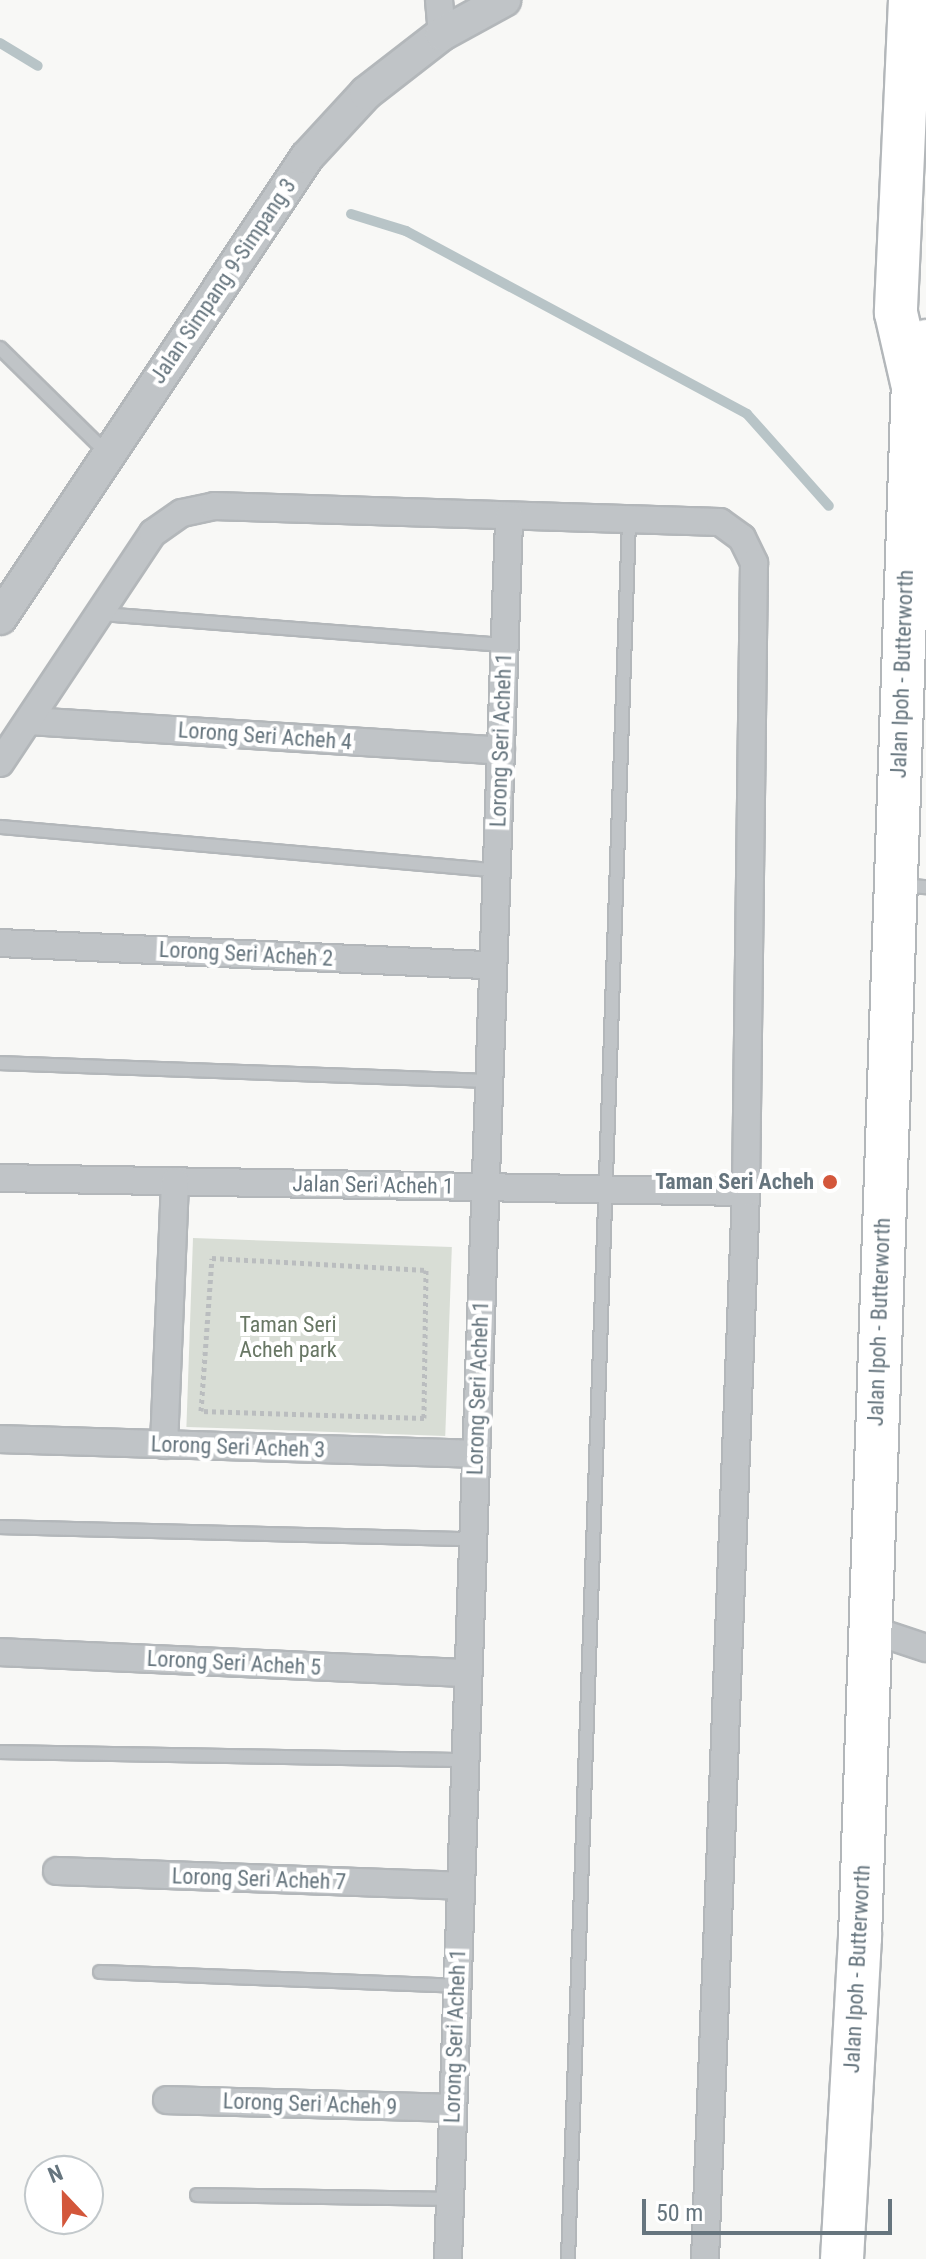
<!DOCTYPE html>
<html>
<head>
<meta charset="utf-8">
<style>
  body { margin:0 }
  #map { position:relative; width:926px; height:2259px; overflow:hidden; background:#f8f8f6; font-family:"Roboto Condensed",sans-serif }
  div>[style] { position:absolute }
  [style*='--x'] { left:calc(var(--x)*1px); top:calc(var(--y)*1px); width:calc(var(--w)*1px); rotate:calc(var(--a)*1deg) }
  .green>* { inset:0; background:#d8ddd5; transform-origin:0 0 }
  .stream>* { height:10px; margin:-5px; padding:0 5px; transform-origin:5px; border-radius:5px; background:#b8c4c7 }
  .path>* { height:5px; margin-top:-2.5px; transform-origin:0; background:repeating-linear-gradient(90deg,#babdbf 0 4px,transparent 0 8px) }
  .roads { filter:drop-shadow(2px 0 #b3b7ba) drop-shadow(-2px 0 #b3b7ba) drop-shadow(0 2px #b3b7ba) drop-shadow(0 -2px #b3b7ba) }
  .service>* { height:12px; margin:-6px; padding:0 6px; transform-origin:6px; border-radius:6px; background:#c0c4c7 }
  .minor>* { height:26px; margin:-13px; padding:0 13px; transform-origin:13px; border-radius:13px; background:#c0c4c7 }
  .tertiary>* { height:32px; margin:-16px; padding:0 16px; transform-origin:16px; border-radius:16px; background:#c0c4c7 }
  .trunk>* { height:42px; margin:-21px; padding:0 21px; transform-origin:21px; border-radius:21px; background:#fff }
  .dots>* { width:22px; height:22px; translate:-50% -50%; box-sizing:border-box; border:4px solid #fff; border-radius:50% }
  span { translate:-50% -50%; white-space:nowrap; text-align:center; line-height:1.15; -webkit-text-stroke:8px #fff; paint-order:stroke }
  .street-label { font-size:22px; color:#66757e }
  .poi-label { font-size:22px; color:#66757e; font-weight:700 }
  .right { translate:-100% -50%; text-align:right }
  .park-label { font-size:22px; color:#687764 }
  .north { position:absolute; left:24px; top:2155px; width:80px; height:80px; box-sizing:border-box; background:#fff; border:2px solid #c2c8cb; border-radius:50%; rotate:338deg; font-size:22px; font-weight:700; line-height:32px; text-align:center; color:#66757e }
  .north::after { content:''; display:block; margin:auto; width:28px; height:36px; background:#d3573b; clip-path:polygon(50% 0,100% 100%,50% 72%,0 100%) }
  .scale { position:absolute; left:642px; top:2199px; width:250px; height:36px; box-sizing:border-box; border:4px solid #66757e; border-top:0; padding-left:10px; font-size:24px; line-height:28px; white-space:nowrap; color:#66757e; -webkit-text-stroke:6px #fff; paint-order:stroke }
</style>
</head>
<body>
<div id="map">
  <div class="green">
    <i style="left:193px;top:1238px;width:259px;height:189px;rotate:2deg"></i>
  </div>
  <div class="stream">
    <i style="--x:0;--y:43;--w:44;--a:31.2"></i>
    <i style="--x:351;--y:214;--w:58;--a:17.2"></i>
    <i style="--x:406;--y:231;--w:387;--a:28.2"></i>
    <i style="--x:747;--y:414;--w:123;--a:48.3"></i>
  </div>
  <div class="path">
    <i style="--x:212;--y:1258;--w:214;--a:3.2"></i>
    <i style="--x:426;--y:1270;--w:148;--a:90.8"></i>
    <i style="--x:424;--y:1418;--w:223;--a:-178.2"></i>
    <i style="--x:201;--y:1411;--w:153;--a:-85.9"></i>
  </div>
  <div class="roads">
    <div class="service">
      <i style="--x:0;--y:348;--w:151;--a:44.5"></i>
      <i style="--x:101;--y:614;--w:404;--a:4.4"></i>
      <i style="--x:0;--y:827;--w:498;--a:5"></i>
      <i style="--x:901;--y:885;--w:25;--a:5"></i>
      <i style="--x:0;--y:1063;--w:489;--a:2.1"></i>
      <i style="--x:0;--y:1527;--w:473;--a:1.5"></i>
      <i style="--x:0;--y:1752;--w:465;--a:1"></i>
      <i style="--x:100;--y:1972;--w:357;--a:2.2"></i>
      <i style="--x:197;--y:2195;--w:253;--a:0.9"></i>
      <i style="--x:568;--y:2259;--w:1739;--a:-87.99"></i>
    </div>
    <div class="minor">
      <i style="--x:439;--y:0;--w:34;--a:85"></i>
      <i style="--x:30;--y:721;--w:472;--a:3.6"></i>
      <i style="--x:0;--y:763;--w:276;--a:-56.4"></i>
      <i style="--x:153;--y:533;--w:35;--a:-35"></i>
      <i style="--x:182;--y:513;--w:33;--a:-12"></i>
      <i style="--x:214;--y:506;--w:506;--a:1.81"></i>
      <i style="--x:720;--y:522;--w:27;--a:36"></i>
      <i style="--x:742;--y:538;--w:28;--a:64"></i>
      <i style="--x:754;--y:563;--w:629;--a:90.73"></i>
      <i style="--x:746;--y:1192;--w:1068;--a:92.2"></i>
      <i style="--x:0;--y:943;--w:493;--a:2.6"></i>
      <i style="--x:0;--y:1178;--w:746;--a:1.08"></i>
      <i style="--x:0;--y:1439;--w:476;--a:1.8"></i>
      <i style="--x:164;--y:1445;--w:264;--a:-87.6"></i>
      <i style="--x:869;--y:1629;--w:60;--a:18.4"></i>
      <i style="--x:0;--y:1652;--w:468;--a:2.6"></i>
      <i style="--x:57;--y:1871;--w:404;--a:2.1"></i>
      <i style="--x:167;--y:2100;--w:286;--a:1.6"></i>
      <i style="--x:448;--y:2259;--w:1743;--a:-87.99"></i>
    </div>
    <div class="tertiary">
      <i style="--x:0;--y:618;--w:554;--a:-56.34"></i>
      <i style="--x:307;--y:157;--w:87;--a:-47.3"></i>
      <i style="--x:366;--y:93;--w:96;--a:-37.8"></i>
      <i style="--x:442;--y:34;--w:71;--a:-28.7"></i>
    </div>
    <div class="trunk">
      <i style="--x:910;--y:0;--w:313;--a:92.6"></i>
      <i style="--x:896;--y:313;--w:72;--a:77.1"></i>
      <i style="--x:842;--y:2259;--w:323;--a:-86.8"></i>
      <i style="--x:860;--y:1937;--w:1554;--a:-88.05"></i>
      <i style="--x:913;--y:384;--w:45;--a:-73.2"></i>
    </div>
  </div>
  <div class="dots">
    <i style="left:830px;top:1182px;background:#d3573b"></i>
  </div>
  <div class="street-label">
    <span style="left:223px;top:281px;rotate:-56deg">Jalan Simpang 9-Simpang 3</span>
    <span style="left:902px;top:674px;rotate:-88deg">Jalan Ipoh - Butterworth</span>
    <span style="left:265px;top:736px;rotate:4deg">Lorong Seri Acheh 4</span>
    <span style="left:501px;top:740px;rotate:-88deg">Lorong Seri Acheh 1</span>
    <span style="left:246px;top:954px;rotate:3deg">Lorong Seri Acheh 2</span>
    <span style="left:373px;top:1185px;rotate:1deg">Jalan Seri Acheh 1</span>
    <span style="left:879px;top:1322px;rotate:-88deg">Jalan Ipoh - Butterworth</span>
    <span style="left:478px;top:1388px;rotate:-88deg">Lorong Seri Acheh 1</span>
    <span style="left:238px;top:1447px;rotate:2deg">Lorong Seri Acheh 3</span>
    <span style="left:234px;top:1663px;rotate:3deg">Lorong Seri Acheh 5</span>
    <span style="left:259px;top:1879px;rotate:2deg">Lorong Seri Acheh 7</span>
    <span style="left:857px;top:1969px;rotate:-87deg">Jalan Ipoh - Butterworth</span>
    <span style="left:455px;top:2036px;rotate:-88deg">Lorong Seri Acheh 1</span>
    <span style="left:310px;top:2104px;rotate:2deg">Lorong Seri Acheh 9</span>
  </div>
  <div class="poi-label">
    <span class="right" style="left:814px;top:1182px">Taman Seri Acheh</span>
  </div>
  <div class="park-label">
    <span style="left:288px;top:1337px">Taman Seri<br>Acheh park</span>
  </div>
  <div class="north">N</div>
  <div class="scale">50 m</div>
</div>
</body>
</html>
